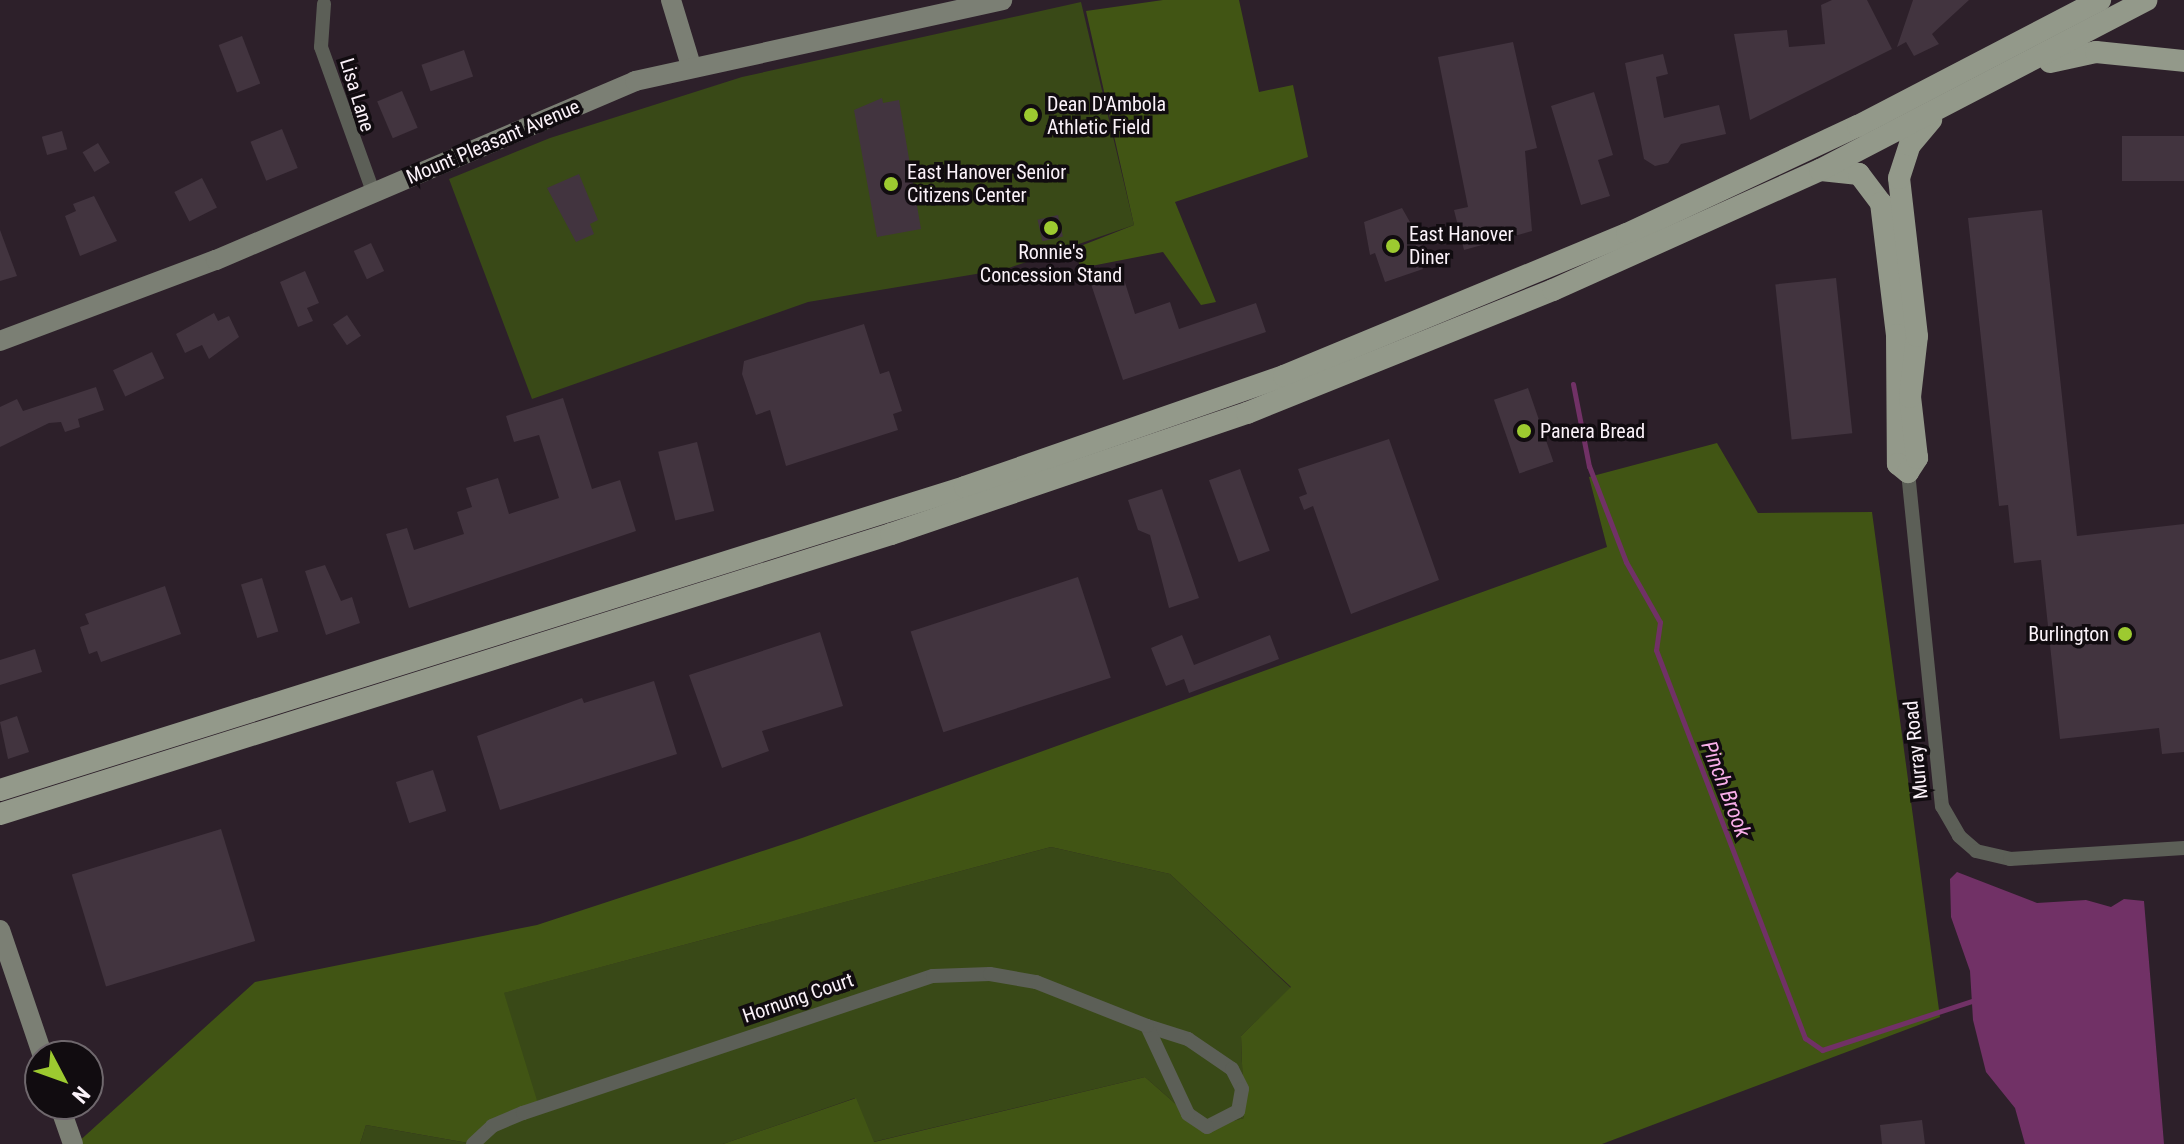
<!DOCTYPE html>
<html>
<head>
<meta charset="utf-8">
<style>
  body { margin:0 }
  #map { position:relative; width:2184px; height:1144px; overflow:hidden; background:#2d202a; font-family:"Roboto Condensed",sans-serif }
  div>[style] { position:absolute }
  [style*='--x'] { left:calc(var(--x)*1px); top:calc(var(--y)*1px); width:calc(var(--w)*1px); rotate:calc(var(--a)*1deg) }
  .green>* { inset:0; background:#394917 }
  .forest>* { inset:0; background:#415514 }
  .water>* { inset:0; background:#713166 }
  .stream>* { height:5px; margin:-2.5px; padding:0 2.5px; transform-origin:2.5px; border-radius:2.5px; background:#713166 }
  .building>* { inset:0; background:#42343f; transform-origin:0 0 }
  .street>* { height:14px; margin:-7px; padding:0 7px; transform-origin:7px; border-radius:7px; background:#5c5f57 }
  .secondary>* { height:20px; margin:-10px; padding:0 10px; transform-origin:10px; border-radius:10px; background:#7b7f74 }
  .primary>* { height:22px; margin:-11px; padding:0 11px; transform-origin:11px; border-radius:11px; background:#93998a }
  .dots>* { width:22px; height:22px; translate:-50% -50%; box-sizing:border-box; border:4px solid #110c10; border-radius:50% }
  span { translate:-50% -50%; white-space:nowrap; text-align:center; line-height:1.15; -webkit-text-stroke:7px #110c10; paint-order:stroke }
  .street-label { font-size:20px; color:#fbf2f9 }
  .poi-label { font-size:20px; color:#fbf2f9 }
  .left { translate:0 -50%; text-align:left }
  .right { translate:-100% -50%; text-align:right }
  .water-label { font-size:22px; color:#f9aeea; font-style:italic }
  .north { position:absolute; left:24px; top:1040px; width:80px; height:80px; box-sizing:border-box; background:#110c10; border:2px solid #6f686d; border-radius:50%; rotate:131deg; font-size:22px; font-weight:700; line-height:32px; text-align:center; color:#fbf2f9 }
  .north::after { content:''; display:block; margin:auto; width:28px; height:36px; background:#9dca30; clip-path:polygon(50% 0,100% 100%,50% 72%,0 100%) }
</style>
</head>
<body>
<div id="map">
  <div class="green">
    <i style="clip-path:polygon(1081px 2px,1134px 225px,1006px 269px,808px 302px,532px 399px,449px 179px,550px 138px,742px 77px)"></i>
    <i style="clip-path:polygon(1051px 847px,1170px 874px,1291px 988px,1241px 1036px,1244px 1118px,1204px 1129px,1145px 1077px,873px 1142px,855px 1098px,723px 1144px,360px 1144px,366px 1125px,474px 1144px,503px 993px)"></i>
  </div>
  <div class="forest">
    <i style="clip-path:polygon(1163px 0,1239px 0,1259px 92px,1293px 85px,1308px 157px,1175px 202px,1216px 302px,1201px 305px,1163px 252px,1081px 268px,1073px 249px,1134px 225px,1086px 11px)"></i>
    <i style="clip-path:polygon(1717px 443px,1758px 513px,1872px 512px,1940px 1017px,1602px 1144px,723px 1144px,856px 1098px,874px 1142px,1145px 1077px,1204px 1129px,1244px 1118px,1241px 1036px,1291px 987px,1170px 874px,1051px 847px,504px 993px,539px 1107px,474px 1144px,366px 1125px,360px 1144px,76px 1144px,255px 982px,537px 925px,802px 838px,1607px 547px,1589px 477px)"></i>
  </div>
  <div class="water">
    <i style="clip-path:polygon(1957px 872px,2037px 903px,2086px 900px,2111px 907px,2124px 899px,2144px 901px,2164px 1144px,2025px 1144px,2015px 1108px,1986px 1072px,1973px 1020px,1970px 971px,1951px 917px,1950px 879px)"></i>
  </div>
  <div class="stream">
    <i style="--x:1573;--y:384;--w:84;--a:79"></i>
    <i style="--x:1589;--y:466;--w:103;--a:68.9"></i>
    <i style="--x:1626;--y:562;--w:69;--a:60.5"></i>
    <i style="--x:1660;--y:622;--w:28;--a:98"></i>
    <i style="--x:1656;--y:650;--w:416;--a:69"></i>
    <i style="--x:1805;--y:1038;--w:21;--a:35"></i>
    <i style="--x:1822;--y:1050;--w:158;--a:-18.1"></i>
  </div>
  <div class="building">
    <i style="clip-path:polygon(1832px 0,1867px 0,1892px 49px,1750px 120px,1734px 34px,1787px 30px,1789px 47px,1825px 44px,1821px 5px)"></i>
    <i style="clip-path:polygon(1913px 0,1969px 0,1932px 34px,1939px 44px,1914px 56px,1906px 42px,1897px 47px)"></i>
    <i style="left:242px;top:36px;width:51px;height:25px;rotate:69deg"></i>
    <i style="clip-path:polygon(1513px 42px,1537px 148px,1525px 151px,1532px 231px,1464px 250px,1454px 210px,1468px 207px,1438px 57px)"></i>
    <i style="left:464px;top:50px;width:28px;height:45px;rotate:71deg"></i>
    <i style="clip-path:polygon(1663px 54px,1668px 74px,1656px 77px,1664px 118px,1719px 105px,1726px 134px,1681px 144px,1668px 163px,1655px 166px,1644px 159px,1625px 63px)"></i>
    <i style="left:402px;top:91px;width:40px;height:27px;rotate:67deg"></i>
    <i style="clip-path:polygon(1594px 92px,1613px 155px,1598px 160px,1610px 196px,1581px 205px,1551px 106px)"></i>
    <i style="clip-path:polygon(882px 98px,883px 103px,899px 100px,921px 229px,877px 237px,854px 110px)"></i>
    <i style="left:282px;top:129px;width:42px;height:34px;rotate:68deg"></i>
    <i style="left:62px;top:131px;width:19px;height:21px;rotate:74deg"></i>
    <i style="left:2184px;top:136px;width:45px;height:62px;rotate:90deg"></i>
    <i style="left:98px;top:143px;width:23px;height:18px;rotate:59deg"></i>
    <i style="clip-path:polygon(579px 174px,598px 220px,590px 224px,594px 234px,576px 242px,547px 188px)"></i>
    <i style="left:202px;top:178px;width:33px;height:31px;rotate:63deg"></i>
    <i style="clip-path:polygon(94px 196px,117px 241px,80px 256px,65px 216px,76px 211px,73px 204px)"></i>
    <i style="clip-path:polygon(1402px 208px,1423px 245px,1415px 248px,1423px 269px,1385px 282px,1375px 253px,1370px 255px,1364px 222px)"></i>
    <i style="clip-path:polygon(2042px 210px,2077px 536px,2184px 524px,2184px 752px,2162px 754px,2159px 728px,2060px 739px,2041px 560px,2014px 563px,2008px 505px,1999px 506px,1968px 218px)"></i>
    <i style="left:1058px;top:215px;width:22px;height:21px;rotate:77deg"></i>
    <i style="clip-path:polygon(0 230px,17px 276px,0 281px)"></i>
    <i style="left:371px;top:243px;width:31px;height:19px;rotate:65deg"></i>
    <i style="clip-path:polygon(1120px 267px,1135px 314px,1170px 302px,1179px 329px,1256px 303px,1266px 332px,1123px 380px,1089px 278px)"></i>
    <i style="clip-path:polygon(305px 271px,319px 303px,307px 308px,313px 321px,298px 327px,280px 282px)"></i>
    <i style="left:1836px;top:278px;width:156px;height:61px;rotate:84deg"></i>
    <i style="clip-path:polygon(214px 313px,218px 321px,229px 316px,239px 337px,209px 359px,202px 345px,185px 353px,176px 334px)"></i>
    <i style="left:347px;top:315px;width:25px;height:17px;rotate:56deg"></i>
    <i style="clip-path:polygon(864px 324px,880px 374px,889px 371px,902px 411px,893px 414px,898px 430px,786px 466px,770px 410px,756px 415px,742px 374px,744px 361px)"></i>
    <i style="left:152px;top:352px;width:29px;height:43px;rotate:65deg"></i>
    <i style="clip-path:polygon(96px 387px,104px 410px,78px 419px,80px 427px,65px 432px,61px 422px,49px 423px,0 447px,0 407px,17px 399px,23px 411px)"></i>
    <i style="left:1528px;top:388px;width:78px;height:36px;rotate:71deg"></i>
    <i style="clip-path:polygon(563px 398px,592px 489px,620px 480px,636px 531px,409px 608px,386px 534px,407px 528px,414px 550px,464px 534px,457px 512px,472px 507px,466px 488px,498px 478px,509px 514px,559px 498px,539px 435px,514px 442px,506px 416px)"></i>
    <i style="clip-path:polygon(1389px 439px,1439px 580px,1351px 614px,1313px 506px,1304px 510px,1299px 497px,1307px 494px,1298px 469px)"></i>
    <i style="left:697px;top:442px;width:71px;height:40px;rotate:76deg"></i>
    <i style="left:1240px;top:469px;width:87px;height:33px;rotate:70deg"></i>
    <i style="clip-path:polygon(1162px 489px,1199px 598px,1169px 608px,1150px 535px,1138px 530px,1128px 500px)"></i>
    <i style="clip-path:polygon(325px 565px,341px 601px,352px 597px,360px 623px,326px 635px,305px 571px)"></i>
    <i style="left:1078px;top:577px;width:106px;height:176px;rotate:72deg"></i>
    <i style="left:262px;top:578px;width:56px;height:22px;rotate:73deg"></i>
    <i style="clip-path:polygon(165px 586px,181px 634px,101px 662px,97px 651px,89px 654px,80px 627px,89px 624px,85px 614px)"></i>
    <i style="clip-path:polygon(820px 632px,843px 706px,762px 731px,769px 751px,722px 768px,689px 675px)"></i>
    <i style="clip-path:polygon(1182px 635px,1194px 665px,1270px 635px,1279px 659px,1189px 693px,1184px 679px,1166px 686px,1151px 648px)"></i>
    <i style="clip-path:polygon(35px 649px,42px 672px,0 685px,0 660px)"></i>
    <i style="clip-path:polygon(654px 681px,677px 754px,500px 810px,477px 736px,582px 698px,584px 703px)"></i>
    <i style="clip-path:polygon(17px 716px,29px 752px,8px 759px,0 722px)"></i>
    <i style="left:433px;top:770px;width:43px;height:39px;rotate:72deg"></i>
    <i style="left:221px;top:829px;width:117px;height:156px;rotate:73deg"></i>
    <i style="clip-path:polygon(1922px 1120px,1925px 1144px,1882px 1144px,1880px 1125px)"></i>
  </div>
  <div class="street">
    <i style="--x:324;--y:4;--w:43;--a:94"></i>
    <i style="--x:321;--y:47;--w:156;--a:70.2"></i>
    <i style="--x:1908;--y:472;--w:336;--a:84.2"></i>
    <i style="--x:1942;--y:806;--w:34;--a:60"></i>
    <i style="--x:1959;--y:836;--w:23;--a:41"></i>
    <i style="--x:1976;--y:851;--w:35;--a:13"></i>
    <i style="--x:2010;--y:859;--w:174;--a:-3.6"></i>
    <i style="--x:1147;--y:1026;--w:43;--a:17.6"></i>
    <i style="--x:1188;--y:1039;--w:53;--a:34.3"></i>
    <i style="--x:1232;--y:1069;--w:22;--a:63"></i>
    <i style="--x:1242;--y:1089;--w:22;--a:100"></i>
    <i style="--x:1238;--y:1111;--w:35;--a:153"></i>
    <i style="--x:1207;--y:1127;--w:23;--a:-146"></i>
    <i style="--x:1188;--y:1114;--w:97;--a:-115"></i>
    <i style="--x:473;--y:1144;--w:26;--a:-43"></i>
    <i style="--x:492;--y:1126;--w:34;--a:-23"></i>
    <i style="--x:523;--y:1113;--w:432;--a:-18.5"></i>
    <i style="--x:933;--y:976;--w:57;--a:-2"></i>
    <i style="--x:990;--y:974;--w:47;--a:9.9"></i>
    <i style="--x:1036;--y:982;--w:119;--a:21.6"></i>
  </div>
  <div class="secondary">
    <i style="--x:671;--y:0;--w:69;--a:73.1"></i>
    <i style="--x:0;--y:341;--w:231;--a:-20.6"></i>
    <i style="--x:216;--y:260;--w:456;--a:-23.1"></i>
    <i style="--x:635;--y:81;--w:376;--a:-12.4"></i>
    <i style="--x:0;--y:930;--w:133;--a:71.2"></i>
    <i style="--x:59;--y:1104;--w:42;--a:70.7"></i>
  </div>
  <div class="primary">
    <i style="--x:2050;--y:62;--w:47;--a:-12.3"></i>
    <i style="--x:2096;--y:52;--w:88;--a:5.8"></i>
    <i style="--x:1821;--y:170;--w:38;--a:6"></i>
    <i style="--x:1859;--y:174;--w:36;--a:53"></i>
    <i style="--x:1881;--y:203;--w:133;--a:83.1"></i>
    <i style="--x:1897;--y:335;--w:129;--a:89.6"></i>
    <i style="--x:1898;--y:464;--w:13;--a:39"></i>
    <i style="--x:1908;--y:472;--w:17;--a:-57"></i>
    <i style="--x:1917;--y:458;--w:61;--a:-96.5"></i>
    <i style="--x:1910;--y:397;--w:61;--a:-83.5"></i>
    <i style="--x:1917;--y:336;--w:159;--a:-96.5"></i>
    <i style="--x:1899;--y:178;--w:35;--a:-72"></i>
    <i style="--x:1910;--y:145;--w:33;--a:-50"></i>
    <i style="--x:0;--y:790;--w:1011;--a:-17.43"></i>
    <i style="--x:965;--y:487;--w:338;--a:-19.2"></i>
    <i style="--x:1284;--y:376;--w:371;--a:-22.5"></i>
    <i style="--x:1627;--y:234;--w:255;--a:-25.1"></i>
    <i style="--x:1858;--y:126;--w:273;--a:-27.5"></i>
    <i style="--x:0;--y:814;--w:934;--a:-17.45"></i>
    <i style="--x:891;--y:534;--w:376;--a:-18.8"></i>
    <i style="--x:1247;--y:413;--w:330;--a:-21.9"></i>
    <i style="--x:1553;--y:290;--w:293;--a:-24.2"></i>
    <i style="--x:1820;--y:170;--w:368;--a:-27.5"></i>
  </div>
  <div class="dots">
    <i style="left:1031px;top:115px;background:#9dca30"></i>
    <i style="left:891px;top:184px;background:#9dca30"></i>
    <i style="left:1051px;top:228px;background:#9dca30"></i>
    <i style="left:1393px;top:246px;background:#9dca30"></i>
    <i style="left:1524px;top:431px;background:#9dca30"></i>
    <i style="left:2125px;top:634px;background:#9dca30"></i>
  </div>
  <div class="street-label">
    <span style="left:357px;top:95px;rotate:73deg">Lisa Lane</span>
    <span style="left:493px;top:142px;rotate:-23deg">Mount Pleasant Avenue</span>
    <span style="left:1916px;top:750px;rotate:-96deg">Murray Road</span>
    <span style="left:798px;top:998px;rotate:-19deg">Hornung Court</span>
  </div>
  <div class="poi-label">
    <span class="left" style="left:1047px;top:116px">Dean D'Ambola<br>Athletic Field</span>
    <span class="left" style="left:907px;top:184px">East Hanover Senior<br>Citizens Center</span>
    <span class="left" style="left:1409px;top:246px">East Hanover<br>Diner</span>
    <span style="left:1051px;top:264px">Ronnie's<br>Concession Stand</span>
    <span class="left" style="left:1540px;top:431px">Panera Bread</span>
    <span class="right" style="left:2109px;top:634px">Burlington</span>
  </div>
  <div class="water-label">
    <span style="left:1726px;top:789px;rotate:69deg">Pinch Brook</span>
  </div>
  <div class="north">N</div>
</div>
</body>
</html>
